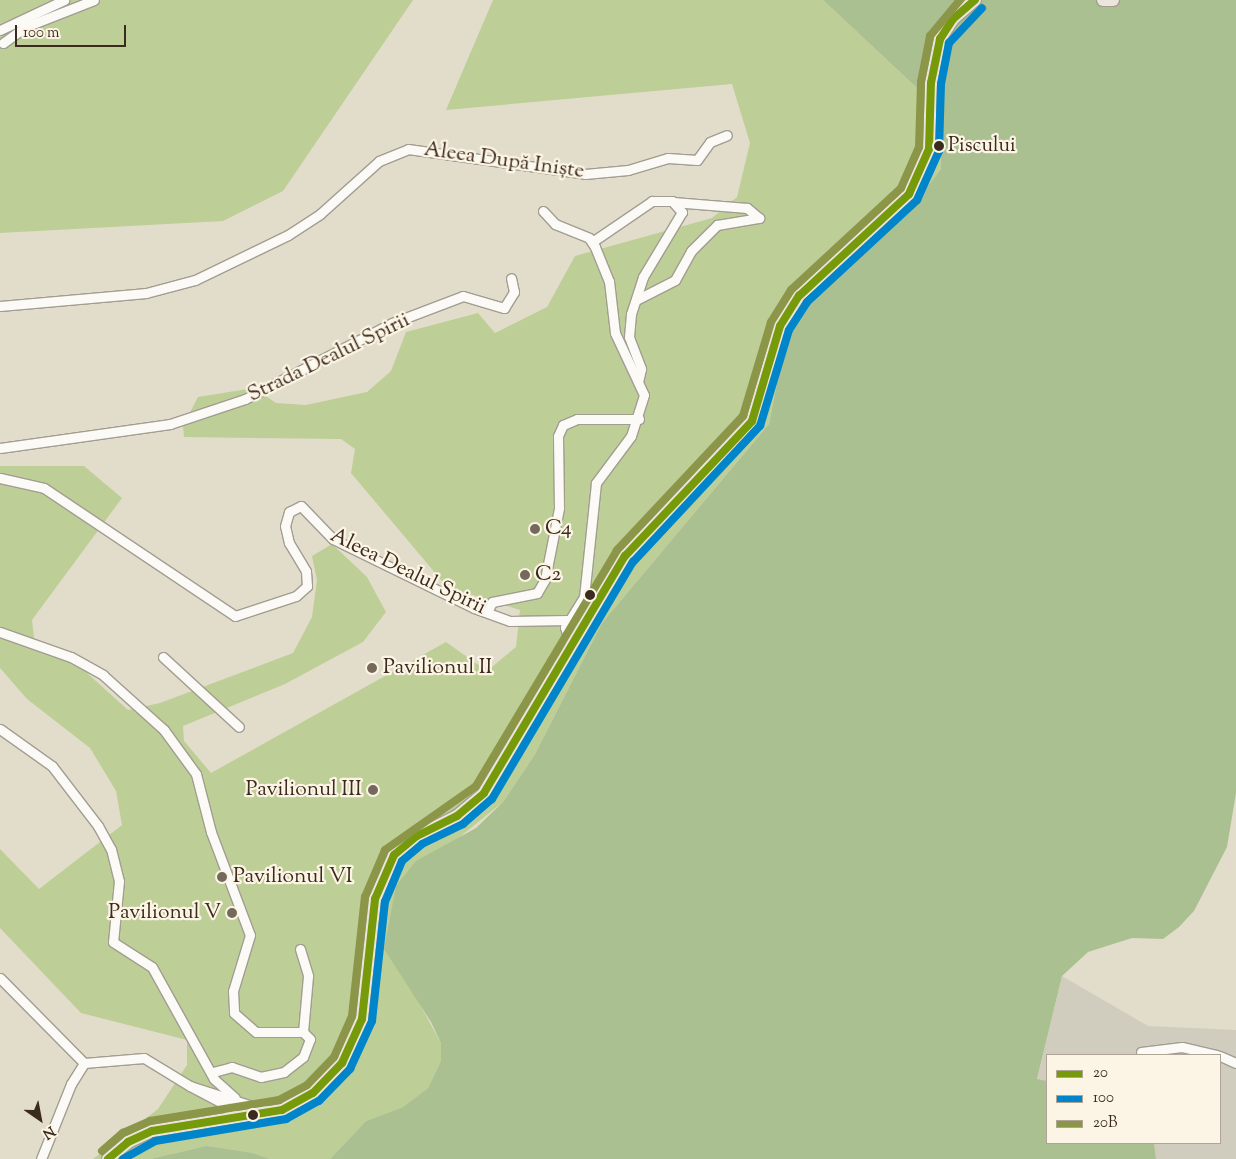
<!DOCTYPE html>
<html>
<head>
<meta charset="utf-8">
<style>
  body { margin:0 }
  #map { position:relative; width:1236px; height:1159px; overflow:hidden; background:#e2ddcb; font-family:"Sorts Mill Goudy",serif }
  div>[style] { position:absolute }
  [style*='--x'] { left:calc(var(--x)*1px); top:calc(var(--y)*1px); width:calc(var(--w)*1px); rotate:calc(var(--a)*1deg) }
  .industrial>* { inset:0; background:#d0cdbe }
  .green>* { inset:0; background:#bdce97 }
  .forest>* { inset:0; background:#abc090 }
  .roads { filter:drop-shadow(1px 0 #a29d91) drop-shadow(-1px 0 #a29d91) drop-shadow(0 1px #a29d91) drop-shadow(0 -1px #a29d91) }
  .street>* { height:9px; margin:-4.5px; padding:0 4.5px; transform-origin:4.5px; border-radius:4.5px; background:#fbfaf7 }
  .primary>* { height:12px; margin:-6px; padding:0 6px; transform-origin:6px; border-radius:6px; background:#ece5dc }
  .bus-1>* { height:8px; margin:-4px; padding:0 4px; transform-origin:4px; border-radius:4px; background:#769a0a }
  .bus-2>* { height:8px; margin:-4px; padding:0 4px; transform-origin:4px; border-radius:4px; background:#0085ca }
  .bus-3>* { height:8px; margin:-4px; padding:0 4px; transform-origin:4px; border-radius:4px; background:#8c9649 }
  .dots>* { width:14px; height:14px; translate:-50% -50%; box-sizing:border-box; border:2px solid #fcf5e5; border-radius:50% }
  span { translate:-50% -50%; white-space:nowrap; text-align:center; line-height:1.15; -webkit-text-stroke:4.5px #fcf5e5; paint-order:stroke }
  .bus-label { font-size:20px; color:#3b2a1e }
  .left { translate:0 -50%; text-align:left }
  .street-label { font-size:21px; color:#3b2a1e }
  .poi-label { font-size:21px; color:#3b2a1e }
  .right { translate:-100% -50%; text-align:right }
  .legend { position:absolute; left:1046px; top:1054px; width:175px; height:90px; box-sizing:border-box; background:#fcf5e5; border:1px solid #afa495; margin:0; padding:6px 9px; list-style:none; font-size:15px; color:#3b2a1e }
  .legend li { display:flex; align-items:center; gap:10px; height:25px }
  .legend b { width:25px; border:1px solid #afa495 }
  .north { position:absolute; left:15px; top:1094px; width:50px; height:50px; -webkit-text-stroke:4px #fcf5e5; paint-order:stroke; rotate:147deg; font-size:14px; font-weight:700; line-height:20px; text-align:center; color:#3b2a1e }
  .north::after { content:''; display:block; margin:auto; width:18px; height:22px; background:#3b2a1e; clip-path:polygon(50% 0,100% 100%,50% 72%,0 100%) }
  .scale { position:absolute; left:15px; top:25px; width:111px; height:22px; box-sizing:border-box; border:2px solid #3b2a1e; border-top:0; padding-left:6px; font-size:15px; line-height:18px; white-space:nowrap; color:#3b2a1e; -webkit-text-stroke:4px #fcf5e5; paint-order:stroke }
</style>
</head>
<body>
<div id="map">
  <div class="industrial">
    <i style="clip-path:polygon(1062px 976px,1148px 1026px,1236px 1030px,1236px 1159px,1156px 1159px,1154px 1143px,1220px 1143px,1220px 1055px,1047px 1055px,1047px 1081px,1037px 1080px)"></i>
  </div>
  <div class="green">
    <i style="clip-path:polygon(0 0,413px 0,283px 191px,223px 221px,0 233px)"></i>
    <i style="clip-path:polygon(493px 0,823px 0,917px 88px,940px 120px,941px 169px,904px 217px,835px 272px,785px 343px,769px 424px,602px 623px,534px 756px,503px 802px,451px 844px,413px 992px,441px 1043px,441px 1061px,428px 1088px,403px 1107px,366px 1121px,330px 1159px,270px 1159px,206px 1146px,150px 1159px,93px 1159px,158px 1109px,187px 1065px,187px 1040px,81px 1013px,0 928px,0 849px,39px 889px,122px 825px,116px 791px,90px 748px,27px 699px,0 668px,0 466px,84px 466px,122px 498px,32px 620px,34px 638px,75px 662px,128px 710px,160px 703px,293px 653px,312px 617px,317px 580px,312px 556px,332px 544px,367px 577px,386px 612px,363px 642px,285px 684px,183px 726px,184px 741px,211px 773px,446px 642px,487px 671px,516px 647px,520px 610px,447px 587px,351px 473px,355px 449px,341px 439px,184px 437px,183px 426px,198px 397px,254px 388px,276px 403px,306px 405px,367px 392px,391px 371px,406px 332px,478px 313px,495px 333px,547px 307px,575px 256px,712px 218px,737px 197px,750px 143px,732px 84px,446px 110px)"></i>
  </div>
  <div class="forest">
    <i style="clip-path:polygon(823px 0,1236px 0,1236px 793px,1227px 847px,1194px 911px,1179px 927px,1163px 939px,1132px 938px,1088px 952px,1062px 976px,1037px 1079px,1047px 1081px,1047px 1143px,1154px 1143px,1156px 1159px,330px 1159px,366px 1121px,403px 1107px,428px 1088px,441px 1061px,441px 1043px,431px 1022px,384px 949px,396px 886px,416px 861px,476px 828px,503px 802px,534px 756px,602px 623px,769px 424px,785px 343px,802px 309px,835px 272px,904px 217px,941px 169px,940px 120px,917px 88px)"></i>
    <i style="clip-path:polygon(206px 1146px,252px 1153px,270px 1159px,150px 1159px)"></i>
  </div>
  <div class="roads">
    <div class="street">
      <i style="--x:0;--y:30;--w:71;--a:-25.1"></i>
      <i style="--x:3;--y:43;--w:27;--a:-36"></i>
      <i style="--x:25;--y:27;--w:74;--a:-21.4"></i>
      <i style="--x:543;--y:211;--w:18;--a:47"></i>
      <i style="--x:555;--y:224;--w:37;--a:22"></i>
      <i style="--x:589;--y:238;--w:11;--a:56"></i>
      <i style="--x:595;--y:247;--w:37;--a:68"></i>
      <i style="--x:609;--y:281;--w:52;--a:83.4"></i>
      <i style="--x:615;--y:333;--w:68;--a:64.9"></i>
      <i style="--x:644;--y:395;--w:43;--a:107.6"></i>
      <i style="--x:631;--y:436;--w:59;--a:126.7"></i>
      <i style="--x:596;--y:483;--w:115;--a:96"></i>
      <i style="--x:584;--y:597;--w:36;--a:122"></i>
      <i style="--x:565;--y:627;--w:21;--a:73"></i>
      <i style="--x:592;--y:242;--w:73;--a:-34.3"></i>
      <i style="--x:652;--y:201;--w:20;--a:0"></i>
      <i style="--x:672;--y:201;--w:15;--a:48"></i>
      <i style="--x:682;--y:212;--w:76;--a:121"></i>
      <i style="--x:643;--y:277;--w:39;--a:108"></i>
      <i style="--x:631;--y:314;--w:23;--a:95"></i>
      <i style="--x:629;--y:337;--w:34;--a:69"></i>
      <i style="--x:641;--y:369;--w:13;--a:103"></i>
      <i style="--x:636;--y:300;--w:44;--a:-27.1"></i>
      <i style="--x:675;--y:280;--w:33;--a:-61"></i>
      <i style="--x:691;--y:251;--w:37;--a:-45"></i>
      <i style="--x:717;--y:225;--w:43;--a:-9.5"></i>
      <i style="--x:759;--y:218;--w:16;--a:-140"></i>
      <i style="--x:747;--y:208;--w:74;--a:-175.4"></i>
      <i style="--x:0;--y:306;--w:147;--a:-5.1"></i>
      <i style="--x:146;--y:293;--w:51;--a:-14.9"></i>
      <i style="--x:195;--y:280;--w:103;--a:-25.8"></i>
      <i style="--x:288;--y:235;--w:38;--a:-33"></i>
      <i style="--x:320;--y:214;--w:79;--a:-41.9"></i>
      <i style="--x:379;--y:161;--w:31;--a:-22"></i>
      <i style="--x:408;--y:149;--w:179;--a:8"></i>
      <i style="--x:585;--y:174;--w:43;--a:-5.3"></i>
      <i style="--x:628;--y:170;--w:42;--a:-16.7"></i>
      <i style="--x:668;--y:158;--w:29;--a:4"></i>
      <i style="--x:697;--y:160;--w:22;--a:-54"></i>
      <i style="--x:710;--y:142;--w:18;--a:-22"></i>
      <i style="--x:0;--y:448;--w:172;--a:-8"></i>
      <i style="--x:170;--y:424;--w:79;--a:-18.4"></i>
      <i style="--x:245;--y:399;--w:165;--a:-27.3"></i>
      <i style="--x:392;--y:323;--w:76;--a:-20.8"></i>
      <i style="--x:463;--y:296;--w:43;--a:16.3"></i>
      <i style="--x:504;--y:308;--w:19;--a:-58"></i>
      <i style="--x:514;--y:292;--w:14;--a:-102"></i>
      <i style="--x:0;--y:478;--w:45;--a:12.8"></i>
      <i style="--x:44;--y:488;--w:230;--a:33.8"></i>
      <i style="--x:235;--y:616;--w:64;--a:-18.2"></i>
      <i style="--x:296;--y:596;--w:15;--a:-42"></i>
      <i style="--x:307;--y:586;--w:15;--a:-94"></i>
      <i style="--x:306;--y:571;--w:33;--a:-121"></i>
      <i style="--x:289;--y:543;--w:17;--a:-103"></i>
      <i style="--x:285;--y:526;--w:15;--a:-74"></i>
      <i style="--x:289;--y:512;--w:13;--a:-27"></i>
      <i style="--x:301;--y:506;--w:46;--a:45.9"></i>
      <i style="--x:333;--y:539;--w:157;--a:26.1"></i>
      <i style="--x:474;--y:608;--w:38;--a:20"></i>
      <i style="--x:510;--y:621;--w:58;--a:-1"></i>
      <i style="--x:568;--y:620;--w:16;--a:38"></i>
      <i style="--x:487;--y:612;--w:11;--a:-63"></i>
      <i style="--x:492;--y:602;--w:46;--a:-11.3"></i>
      <i style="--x:537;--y:593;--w:16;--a:-60"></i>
      <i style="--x:545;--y:579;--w:72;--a:-78.8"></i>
      <i style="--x:559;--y:508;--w:72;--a:-90.8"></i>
      <i style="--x:558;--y:436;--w:12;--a:-66"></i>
      <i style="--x:563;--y:425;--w:15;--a:-23"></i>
      <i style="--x:577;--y:419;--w:62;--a:0"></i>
      <i style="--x:0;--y:632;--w:75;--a:19.4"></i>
      <i style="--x:71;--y:657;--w:37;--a:29"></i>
      <i style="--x:103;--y:675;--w:82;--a:42"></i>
      <i style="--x:164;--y:730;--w:54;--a:54"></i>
      <i style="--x:196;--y:774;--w:60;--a:75.5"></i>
      <i style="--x:211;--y:832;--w:110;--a:69.3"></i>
      <i style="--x:250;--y:935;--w:59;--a:106.9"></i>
      <i style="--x:233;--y:991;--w:22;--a:87"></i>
      <i style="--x:234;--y:1013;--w:29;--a:41"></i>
      <i style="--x:256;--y:1032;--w:47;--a:0"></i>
      <i style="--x:303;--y:1032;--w:10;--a:45"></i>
      <i style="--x:310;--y:1039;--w:19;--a:111"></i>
      <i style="--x:303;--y:1057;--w:24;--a:142"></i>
      <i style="--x:284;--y:1072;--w:24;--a:168"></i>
      <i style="--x:261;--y:1077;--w:31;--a:-161"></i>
      <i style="--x:232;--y:1067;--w:20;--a:165"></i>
      <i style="--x:163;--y:657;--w:103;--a:42.6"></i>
      <i style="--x:0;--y:729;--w:64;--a:35.4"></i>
      <i style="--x:52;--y:766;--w:76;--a:52.5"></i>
      <i style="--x:98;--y:826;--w:26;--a:61"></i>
      <i style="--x:111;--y:849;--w:33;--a:76"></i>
      <i style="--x:119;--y:881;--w:61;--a:95.6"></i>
      <i style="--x:113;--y:942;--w:46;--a:32.7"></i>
      <i style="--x:152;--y:967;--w:128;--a:61"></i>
      <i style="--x:214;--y:1079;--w:28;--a:42"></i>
      <i style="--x:300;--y:949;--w:28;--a:73"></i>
      <i style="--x:308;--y:976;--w:56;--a:95.1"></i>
      <i style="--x:0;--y:978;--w:120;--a:45.3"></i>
      <i style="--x:84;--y:1063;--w:60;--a:-4.8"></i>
      <i style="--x:144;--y:1058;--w:54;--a:31.3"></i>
      <i style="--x:190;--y:1086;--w:85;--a:17.8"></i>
      <i style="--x:1141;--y:1052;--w:41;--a:-7"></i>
      <i style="--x:1182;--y:1047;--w:36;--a:13"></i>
      <i style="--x:1220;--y:1056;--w:17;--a:24"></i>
      <i style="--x:190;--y:1086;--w:36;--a:28"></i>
      <i style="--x:222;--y:1103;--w:21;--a:45"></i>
      <i style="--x:41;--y:1159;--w:81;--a:-68.2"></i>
      <i style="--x:71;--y:1084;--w:25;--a:-58"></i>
    </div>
    <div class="primary">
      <i style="--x:1103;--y:0;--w:10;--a:0"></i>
      <i style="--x:108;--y:1159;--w:26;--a:-40"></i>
      <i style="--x:128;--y:1142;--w:26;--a:-25"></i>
      <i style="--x:152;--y:1131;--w:132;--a:-9.2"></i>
      <i style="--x:282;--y:1110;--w:35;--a:-29"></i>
      <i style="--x:313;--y:1093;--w:42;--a:-46"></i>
      <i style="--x:342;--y:1063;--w:48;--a:-65.6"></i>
      <i style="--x:362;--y:1019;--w:121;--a:-83.8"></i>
      <i style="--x:375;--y:899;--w:48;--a:-66.6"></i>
      <i style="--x:394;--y:855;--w:30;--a:-40"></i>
      <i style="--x:417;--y:836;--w:45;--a:-26.6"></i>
      <i style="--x:457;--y:816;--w:35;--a:-40"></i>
      <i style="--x:484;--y:793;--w:276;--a:-59.3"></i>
      <i style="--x:625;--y:556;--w:185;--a:-46.7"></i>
      <i style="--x:752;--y:421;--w:99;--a:-73.6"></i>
      <i style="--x:780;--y:326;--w:36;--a:-58"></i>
      <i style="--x:799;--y:296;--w:150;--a:-42.8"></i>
      <i style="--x:909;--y:194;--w:49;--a:-66"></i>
      <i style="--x:929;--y:149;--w:66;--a:-88.3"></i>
      <i style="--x:931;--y:83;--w:45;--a:-78.4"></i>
      <i style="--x:940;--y:39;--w:24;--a:-57"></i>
      <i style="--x:953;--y:19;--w:29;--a:-41"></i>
    </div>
  </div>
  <div class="bus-1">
    <i style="--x:108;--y:1159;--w:26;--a:-40"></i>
    <i style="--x:128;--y:1142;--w:26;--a:-25"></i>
    <i style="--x:152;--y:1131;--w:132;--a:-9.2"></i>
    <i style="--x:282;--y:1110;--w:35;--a:-29"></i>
    <i style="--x:313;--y:1093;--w:42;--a:-46"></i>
    <i style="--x:342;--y:1063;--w:48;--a:-65.6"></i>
    <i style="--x:362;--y:1019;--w:121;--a:-83.8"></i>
    <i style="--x:375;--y:899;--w:48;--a:-66.6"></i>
    <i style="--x:394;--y:855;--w:30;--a:-40"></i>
    <i style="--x:417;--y:836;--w:45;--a:-26.6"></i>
    <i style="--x:457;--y:816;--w:35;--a:-40"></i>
    <i style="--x:484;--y:793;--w:276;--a:-59.3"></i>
    <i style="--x:625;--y:556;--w:185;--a:-46.7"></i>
    <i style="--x:752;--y:421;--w:99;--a:-73.6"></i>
    <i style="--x:780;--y:326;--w:36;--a:-58"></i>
    <i style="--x:799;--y:296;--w:150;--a:-42.8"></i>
    <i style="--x:909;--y:194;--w:49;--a:-66"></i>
    <i style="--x:929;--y:149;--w:66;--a:-88.3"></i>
    <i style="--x:931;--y:83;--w:45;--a:-78.4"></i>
    <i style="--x:940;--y:39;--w:24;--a:-57"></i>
    <i style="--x:953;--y:19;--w:29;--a:-41"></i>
  </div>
  <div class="bus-2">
    <i style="--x:123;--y:1159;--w:37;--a:-29"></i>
    <i style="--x:155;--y:1141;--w:133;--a:-9.5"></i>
    <i style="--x:286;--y:1119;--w:38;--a:-29"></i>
    <i style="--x:319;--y:1101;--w:45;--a:-45.9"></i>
    <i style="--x:350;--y:1069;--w:53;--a:-65.4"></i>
    <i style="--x:372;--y:1021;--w:120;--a:-83.8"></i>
    <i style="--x:385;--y:902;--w:44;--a:-67.5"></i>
    <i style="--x:402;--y:861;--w:26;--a:-40"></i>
    <i style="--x:422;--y:844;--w:46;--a:-26"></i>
    <i style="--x:463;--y:824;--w:38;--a:-41"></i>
    <i style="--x:492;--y:799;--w:276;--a:-59.3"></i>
    <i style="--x:633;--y:562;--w:186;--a:-47"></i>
    <i style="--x:760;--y:426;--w:100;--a:-73.2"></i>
    <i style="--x:789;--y:330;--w:33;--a:-57"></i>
    <i style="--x:807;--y:302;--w:150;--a:-42.8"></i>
    <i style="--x:917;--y:200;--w:54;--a:-65.8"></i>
    <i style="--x:939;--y:151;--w:67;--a:-88.3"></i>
    <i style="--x:941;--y:84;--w:42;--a:-79"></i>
    <i style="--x:949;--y:43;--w:48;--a:-46.7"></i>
  </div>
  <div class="bus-3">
    <i style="--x:102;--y:1151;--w:28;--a:-41"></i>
    <i style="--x:123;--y:1133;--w:30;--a:-24"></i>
    <i style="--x:150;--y:1121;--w:131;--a:-9.2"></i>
    <i style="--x:279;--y:1100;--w:32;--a:-28"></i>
    <i style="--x:307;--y:1085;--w:39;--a:-46"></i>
    <i style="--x:334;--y:1057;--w:45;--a:-66.3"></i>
    <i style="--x:352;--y:1016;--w:120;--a:-83.8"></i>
    <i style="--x:365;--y:897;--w:51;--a:-66.9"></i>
    <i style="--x:385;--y:850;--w:111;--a:-35.1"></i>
    <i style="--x:476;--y:786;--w:275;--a:-59.1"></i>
    <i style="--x:617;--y:550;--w:184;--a:-46.8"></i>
    <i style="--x:743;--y:416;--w:98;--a:-73.4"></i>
    <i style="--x:771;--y:322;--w:38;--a:-58"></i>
    <i style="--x:791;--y:290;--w:150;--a:-42.8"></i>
    <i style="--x:901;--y:188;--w:45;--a:-66.3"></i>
    <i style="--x:919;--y:147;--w:65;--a:-88.2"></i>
    <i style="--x:921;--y:82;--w:47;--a:-78.9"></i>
    <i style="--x:930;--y:36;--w:47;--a:-50.2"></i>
  </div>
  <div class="dots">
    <i style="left:939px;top:146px;background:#3b2a1e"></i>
    <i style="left:535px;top:529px;background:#75695b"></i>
    <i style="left:525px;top:575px;background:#75695b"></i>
    <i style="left:590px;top:595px;background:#3b2a1e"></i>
    <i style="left:372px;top:668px;background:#75695b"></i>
    <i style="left:373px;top:790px;background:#75695b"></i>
    <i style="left:222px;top:877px;background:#75695b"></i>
    <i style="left:232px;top:913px;background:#75695b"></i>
    <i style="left:253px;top:1115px;background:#3b2a1e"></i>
  </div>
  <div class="bus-label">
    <span class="left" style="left:948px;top:146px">Piscului</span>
  </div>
  <div class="street-label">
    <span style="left:504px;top:161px;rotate:8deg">Aleea După Iniște</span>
    <span style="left:329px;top:358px;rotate:-26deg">Strada Dealul Spirii</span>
    <span style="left:408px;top:572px;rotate:26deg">Aleea Dealul Spirii</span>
  </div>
  <div class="poi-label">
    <span class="left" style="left:545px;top:529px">C4</span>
    <span class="left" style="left:535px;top:575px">C2</span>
    <span class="left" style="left:383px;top:668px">Pavilionul II</span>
    <span class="right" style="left:362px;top:790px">Pavilionul III</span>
    <span class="left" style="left:233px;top:877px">Pavilionul VI</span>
    <span class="right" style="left:221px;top:913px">Pavilionul V</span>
  </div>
  <ul class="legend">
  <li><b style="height:6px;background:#769a0a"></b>20</li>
  <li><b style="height:6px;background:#0085ca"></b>100</li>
  <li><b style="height:6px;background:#8c9649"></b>20B</li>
  </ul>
  <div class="north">N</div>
  <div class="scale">100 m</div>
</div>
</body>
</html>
